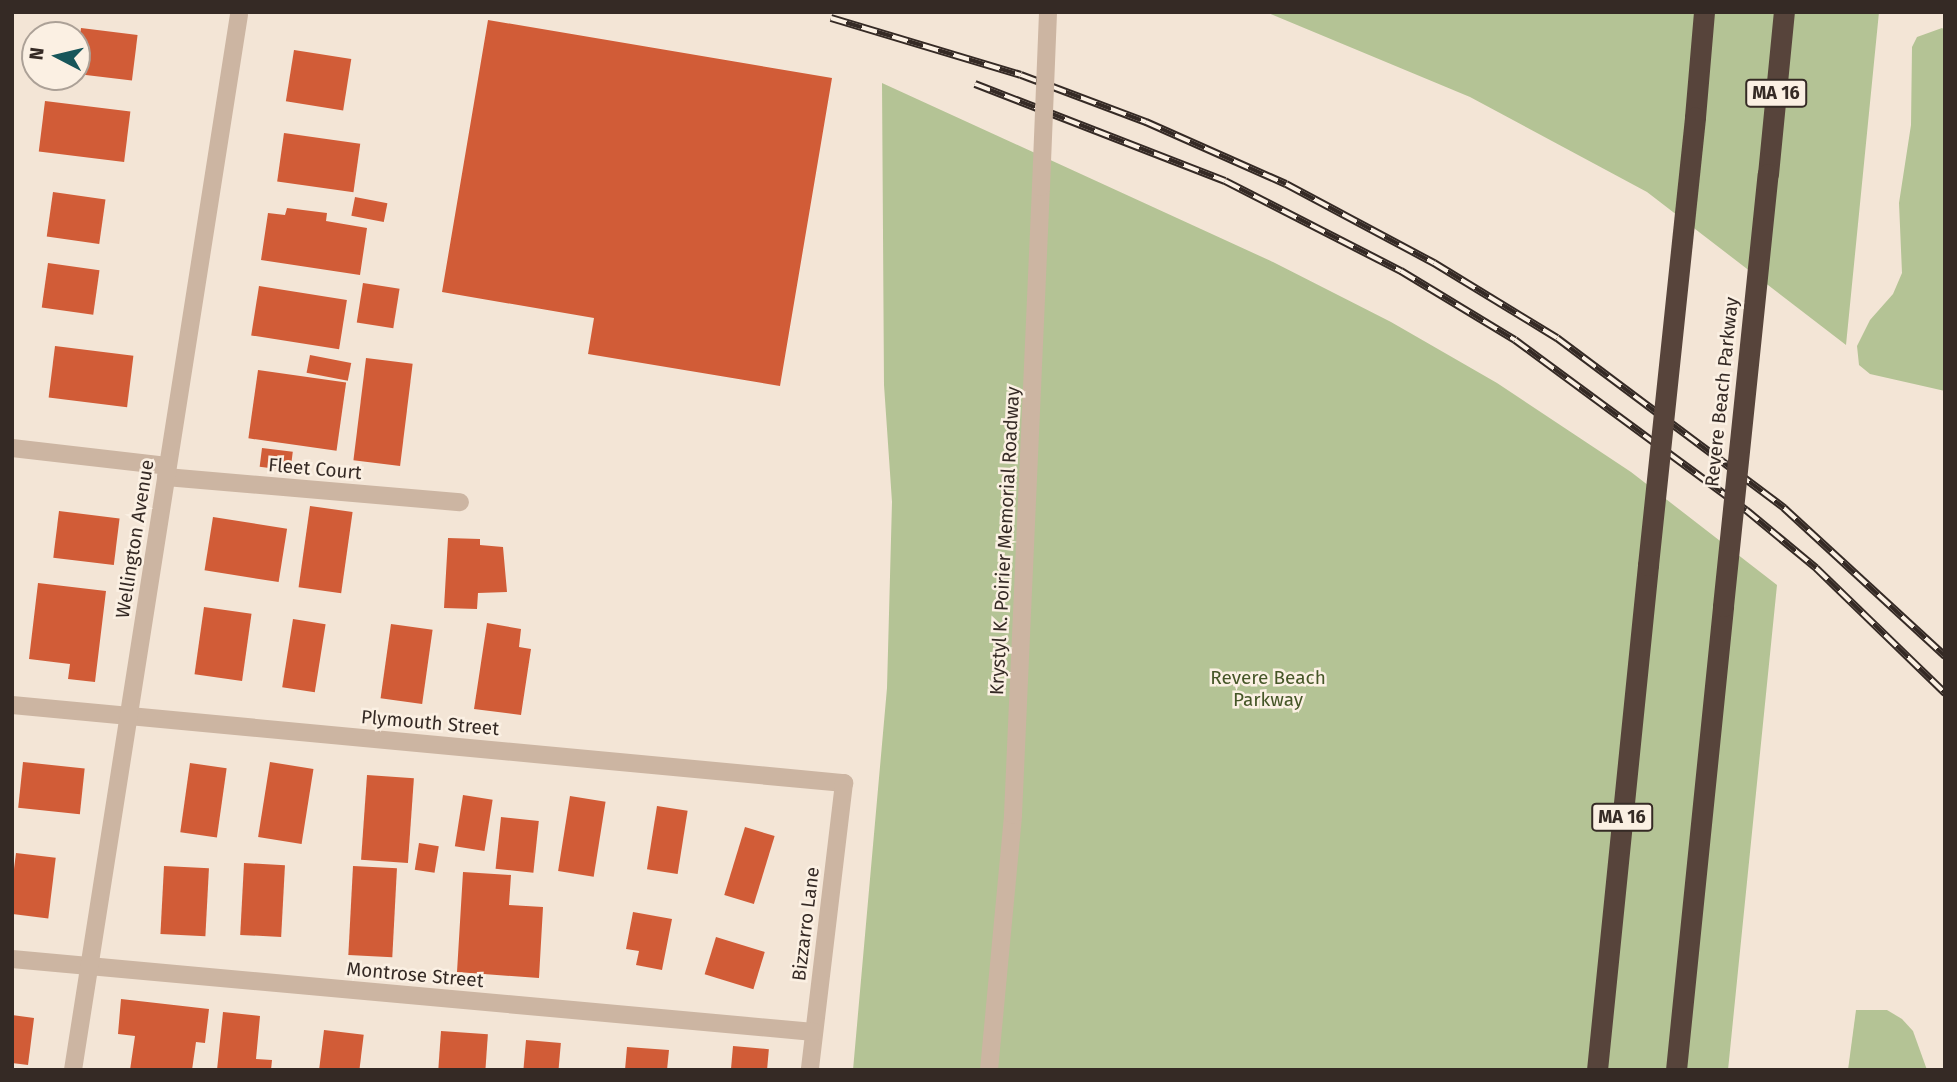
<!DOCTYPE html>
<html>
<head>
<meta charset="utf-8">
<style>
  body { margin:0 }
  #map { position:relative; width:1957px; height:1082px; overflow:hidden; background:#f3e5d6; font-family:"Fira Sans",sans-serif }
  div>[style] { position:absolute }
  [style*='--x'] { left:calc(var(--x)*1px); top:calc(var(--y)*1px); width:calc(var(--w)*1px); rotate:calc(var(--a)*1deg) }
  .green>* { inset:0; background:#b4c395 }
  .building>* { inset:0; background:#d15c37; transform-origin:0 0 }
  .street>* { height:18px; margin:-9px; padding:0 9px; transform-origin:9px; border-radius:9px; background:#ccb5a2 }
  .highway>* { height:21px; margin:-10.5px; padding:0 10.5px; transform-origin:10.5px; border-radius:10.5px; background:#57443b }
  .rail>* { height:8px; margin-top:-4px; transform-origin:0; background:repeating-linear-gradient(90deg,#fbf0e3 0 16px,#352a25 0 32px); box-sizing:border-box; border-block:2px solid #352a25 }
  .street-bridge>* { height:18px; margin:-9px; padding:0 9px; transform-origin:9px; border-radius:9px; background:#ccb5a2 }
  .highway-bridge>* { height:21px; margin:-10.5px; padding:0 10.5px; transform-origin:10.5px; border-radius:10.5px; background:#57443b }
  span { translate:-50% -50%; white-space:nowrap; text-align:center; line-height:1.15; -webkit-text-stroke:5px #fbf0e3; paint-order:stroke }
  .shield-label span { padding:2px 5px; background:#fbf0e3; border:2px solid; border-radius:5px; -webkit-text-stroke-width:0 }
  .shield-label { font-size:18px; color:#352a25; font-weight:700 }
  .street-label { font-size:19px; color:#352a25 }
  .park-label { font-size:19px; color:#455627 }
  .frame { position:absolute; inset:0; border:14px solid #352a25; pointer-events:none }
  .north { position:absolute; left:21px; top:21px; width:70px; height:70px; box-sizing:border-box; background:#fbf0e3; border:2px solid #aca197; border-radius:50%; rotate:277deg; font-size:19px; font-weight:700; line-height:28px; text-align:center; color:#352a25 }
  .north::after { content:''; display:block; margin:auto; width:24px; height:32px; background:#17565a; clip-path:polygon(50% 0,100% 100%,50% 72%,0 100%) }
</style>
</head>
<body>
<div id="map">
  <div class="green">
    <i style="clip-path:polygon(1266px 12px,1879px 12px,1846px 345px,1647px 192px,1470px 97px)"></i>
    <i style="clip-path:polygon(1942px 28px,1945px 30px,1945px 391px,1870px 374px,1859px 365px,1857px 346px,1870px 320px,1893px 294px,1902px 273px,1899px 203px,1911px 125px,1912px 47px,1917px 37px)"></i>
    <i style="clip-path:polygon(882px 83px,1273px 262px,1391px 322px,1497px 383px,1631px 472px,1777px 585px,1728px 1070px,853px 1070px,887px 688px,892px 502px,884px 385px)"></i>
    <i style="clip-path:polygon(1856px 1010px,1887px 1010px,1902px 1019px,1913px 1031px,1927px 1070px,1848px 1070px)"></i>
  </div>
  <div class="building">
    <i style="clip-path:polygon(488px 20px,832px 78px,780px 386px,588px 354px,594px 318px,442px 292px)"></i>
    <i style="left:81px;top:28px;width:57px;height:46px;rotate:7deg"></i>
    <i style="left:294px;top:50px;width:58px;height:52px;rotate:9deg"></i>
    <i style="left:45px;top:101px;width:86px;height:51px;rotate:7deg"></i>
    <i style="left:284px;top:133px;width:77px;height:49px;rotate:8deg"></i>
    <i style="left:53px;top:192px;width:53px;height:45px;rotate:8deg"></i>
    <i style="left:355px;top:197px;width:33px;height:19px;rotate:11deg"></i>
    <i style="clip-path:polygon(287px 208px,327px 213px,326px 221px,367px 228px,360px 275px,261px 260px,268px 213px,285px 215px)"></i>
    <i style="left:48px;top:263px;width:52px;height:45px;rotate:8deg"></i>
    <i style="left:363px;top:283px;width:37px;height:40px;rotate:9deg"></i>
    <i style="left:259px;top:286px;width:89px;height:50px;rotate:9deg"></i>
    <i style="left:55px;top:346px;width:79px;height:52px;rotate:7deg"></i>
    <i style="left:310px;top:355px;width:42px;height:18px;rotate:11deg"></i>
    <i style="left:366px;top:358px;width:47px;height:103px;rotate:7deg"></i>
    <i style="left:258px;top:370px;width:89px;height:69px;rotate:8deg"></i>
    <i style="left:262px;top:448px;width:31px;height:19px;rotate:7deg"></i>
    <i style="left:310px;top:506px;width:43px;height:82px;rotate:8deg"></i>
    <i style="left:59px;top:511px;width:61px;height:47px;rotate:7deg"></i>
    <i style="left:213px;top:517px;width:75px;height:54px;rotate:9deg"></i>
    <i style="clip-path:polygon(448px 538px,480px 539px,480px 545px,503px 547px,507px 592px,478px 593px,477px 609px,444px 608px)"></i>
    <i style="clip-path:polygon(38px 583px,106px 591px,95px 682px,68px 679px,70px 664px,29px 659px)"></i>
    <i style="left:204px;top:607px;width:48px;height:68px;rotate:8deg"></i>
    <i style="left:293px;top:619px;width:33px;height:69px;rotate:9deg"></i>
    <i style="clip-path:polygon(487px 623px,521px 629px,519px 647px,531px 649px,521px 715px,474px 709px)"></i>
    <i style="left:391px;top:624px;width:42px;height:75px;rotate:8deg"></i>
    <i style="left:23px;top:762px;width:62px;height:46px;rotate:6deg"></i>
    <i style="left:270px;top:762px;width:44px;height:76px;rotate:9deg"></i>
    <i style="left:190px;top:763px;width:37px;height:70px;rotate:8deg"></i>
    <i style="left:367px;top:775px;width:47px;height:85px;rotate:4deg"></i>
    <i style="left:463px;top:795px;width:30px;height:52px;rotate:9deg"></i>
    <i style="left:570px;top:796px;width:36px;height:76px;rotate:9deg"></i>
    <i style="left:657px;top:806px;width:31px;height:64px;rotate:9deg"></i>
    <i style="left:501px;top:817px;width:38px;height:52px;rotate:6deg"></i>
    <i style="left:745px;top:827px;width:31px;height:71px;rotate:17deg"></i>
    <i style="left:419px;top:843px;width:20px;height:27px;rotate:9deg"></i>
    <i style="left:16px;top:853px;width:40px;height:61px;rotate:7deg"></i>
    <i style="left:244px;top:863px;width:41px;height:72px;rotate:3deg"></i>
    <i style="left:164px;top:866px;width:45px;height:68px;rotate:3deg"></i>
    <i style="left:353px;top:866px;width:44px;height:89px;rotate:3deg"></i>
    <i style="clip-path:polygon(463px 872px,511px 875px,509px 905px,543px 907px,539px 978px,457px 972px)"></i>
    <i style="clip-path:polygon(633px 912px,672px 919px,662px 970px,636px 965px,639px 951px,626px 949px)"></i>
    <i style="left:716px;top:937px;width:51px;height:39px;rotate:17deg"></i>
    <i style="clip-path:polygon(121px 999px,209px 1009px,205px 1043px,196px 1042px,192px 1070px,130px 1070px,135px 1036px,118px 1034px)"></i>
    <i style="clip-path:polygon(223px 1012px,260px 1016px,256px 1059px,272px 1060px,271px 1070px,217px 1070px)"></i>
    <i style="clip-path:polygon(12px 1015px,34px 1018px,28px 1065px,12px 1063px)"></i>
    <i style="left:324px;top:1030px;width:40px;height:40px;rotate:7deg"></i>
    <i style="left:441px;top:1031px;width:47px;height:39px;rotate:4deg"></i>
    <i style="left:526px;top:1040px;width:35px;height:30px;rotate:5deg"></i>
    <i style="left:733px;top:1046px;width:36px;height:24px;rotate:5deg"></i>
    <i style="clip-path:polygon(627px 1047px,669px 1050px,667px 1070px,625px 1070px)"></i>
  </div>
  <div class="street">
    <i style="--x:12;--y:448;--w:156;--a:6.6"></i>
    <i style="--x:166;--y:477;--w:295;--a:4.9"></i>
    <i style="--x:12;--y:705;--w:836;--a:5.36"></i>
    <i style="--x:844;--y:783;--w:289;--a:96.8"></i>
    <i style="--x:12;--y:959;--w:805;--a:5.2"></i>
    <i style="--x:73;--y:1070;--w:1068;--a:-81.06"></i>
    <i style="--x:989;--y:1070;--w:256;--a:-84.6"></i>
    <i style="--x:1013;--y:815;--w:629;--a:-87.45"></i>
  </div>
  <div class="highway">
    <i style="--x:1695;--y:117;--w:105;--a:-85.1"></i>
    <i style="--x:1768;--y:174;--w:163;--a:-84.4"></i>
    <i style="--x:1597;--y:1070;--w:508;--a:-84.23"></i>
    <i style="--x:1676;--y:1070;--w:466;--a:-84.2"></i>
  </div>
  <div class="rail">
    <i style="--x:831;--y:18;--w:198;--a:16.7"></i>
    <i style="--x:1021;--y:75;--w:134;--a:20.6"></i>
    <i style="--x:1146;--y:122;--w:153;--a:23.9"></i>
    <i style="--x:1286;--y:184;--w:168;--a:28.1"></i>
    <i style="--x:1434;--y:263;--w:144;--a:31.4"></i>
    <i style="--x:1557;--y:338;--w:284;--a:36.8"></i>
    <i style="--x:1784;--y:508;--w:219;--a:42.6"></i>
    <i style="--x:975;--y:84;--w:268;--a:21.2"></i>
    <i style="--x:1225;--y:181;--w:198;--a:27.1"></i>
    <i style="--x:1401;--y:271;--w:133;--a:31.2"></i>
    <i style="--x:1515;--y:340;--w:287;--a:36.4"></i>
    <i style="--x:1746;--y:510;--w:91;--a:39.6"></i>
    <i style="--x:1816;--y:568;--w:180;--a:44.1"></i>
  </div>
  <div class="street-bridge">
    <i style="--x:1041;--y:187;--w:175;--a:-87.7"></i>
  </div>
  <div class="highway-bridge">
    <i style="--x:1648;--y:565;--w:450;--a:-84"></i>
    <i style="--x:1723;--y:606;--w:434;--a:-84.1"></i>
  </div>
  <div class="shield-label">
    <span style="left:1776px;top:93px">MA 16</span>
    <span style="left:1622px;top:817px">MA 16</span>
  </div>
  <div class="street-label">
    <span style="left:1722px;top:392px;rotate:-84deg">Revere Beach Parkway</span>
    <span style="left:315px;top:469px;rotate:5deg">Fleet Court</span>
    <span style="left:135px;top:539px;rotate:-81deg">Wellington Avenue</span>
    <span style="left:1005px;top:541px;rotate:-87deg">Krystyl K. Poirier Memorial Roadway</span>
    <span style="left:430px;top:723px;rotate:5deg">Plymouth Street</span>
    <span style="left:806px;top:924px;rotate:-83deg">Bizzarro Lane</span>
    <span style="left:415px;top:975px;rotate:5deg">Montrose Street</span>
  </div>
  <div class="park-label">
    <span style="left:1268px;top:689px">Revere Beach<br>Parkway</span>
  </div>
  <div class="frame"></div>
  <div class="north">N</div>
</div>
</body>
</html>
